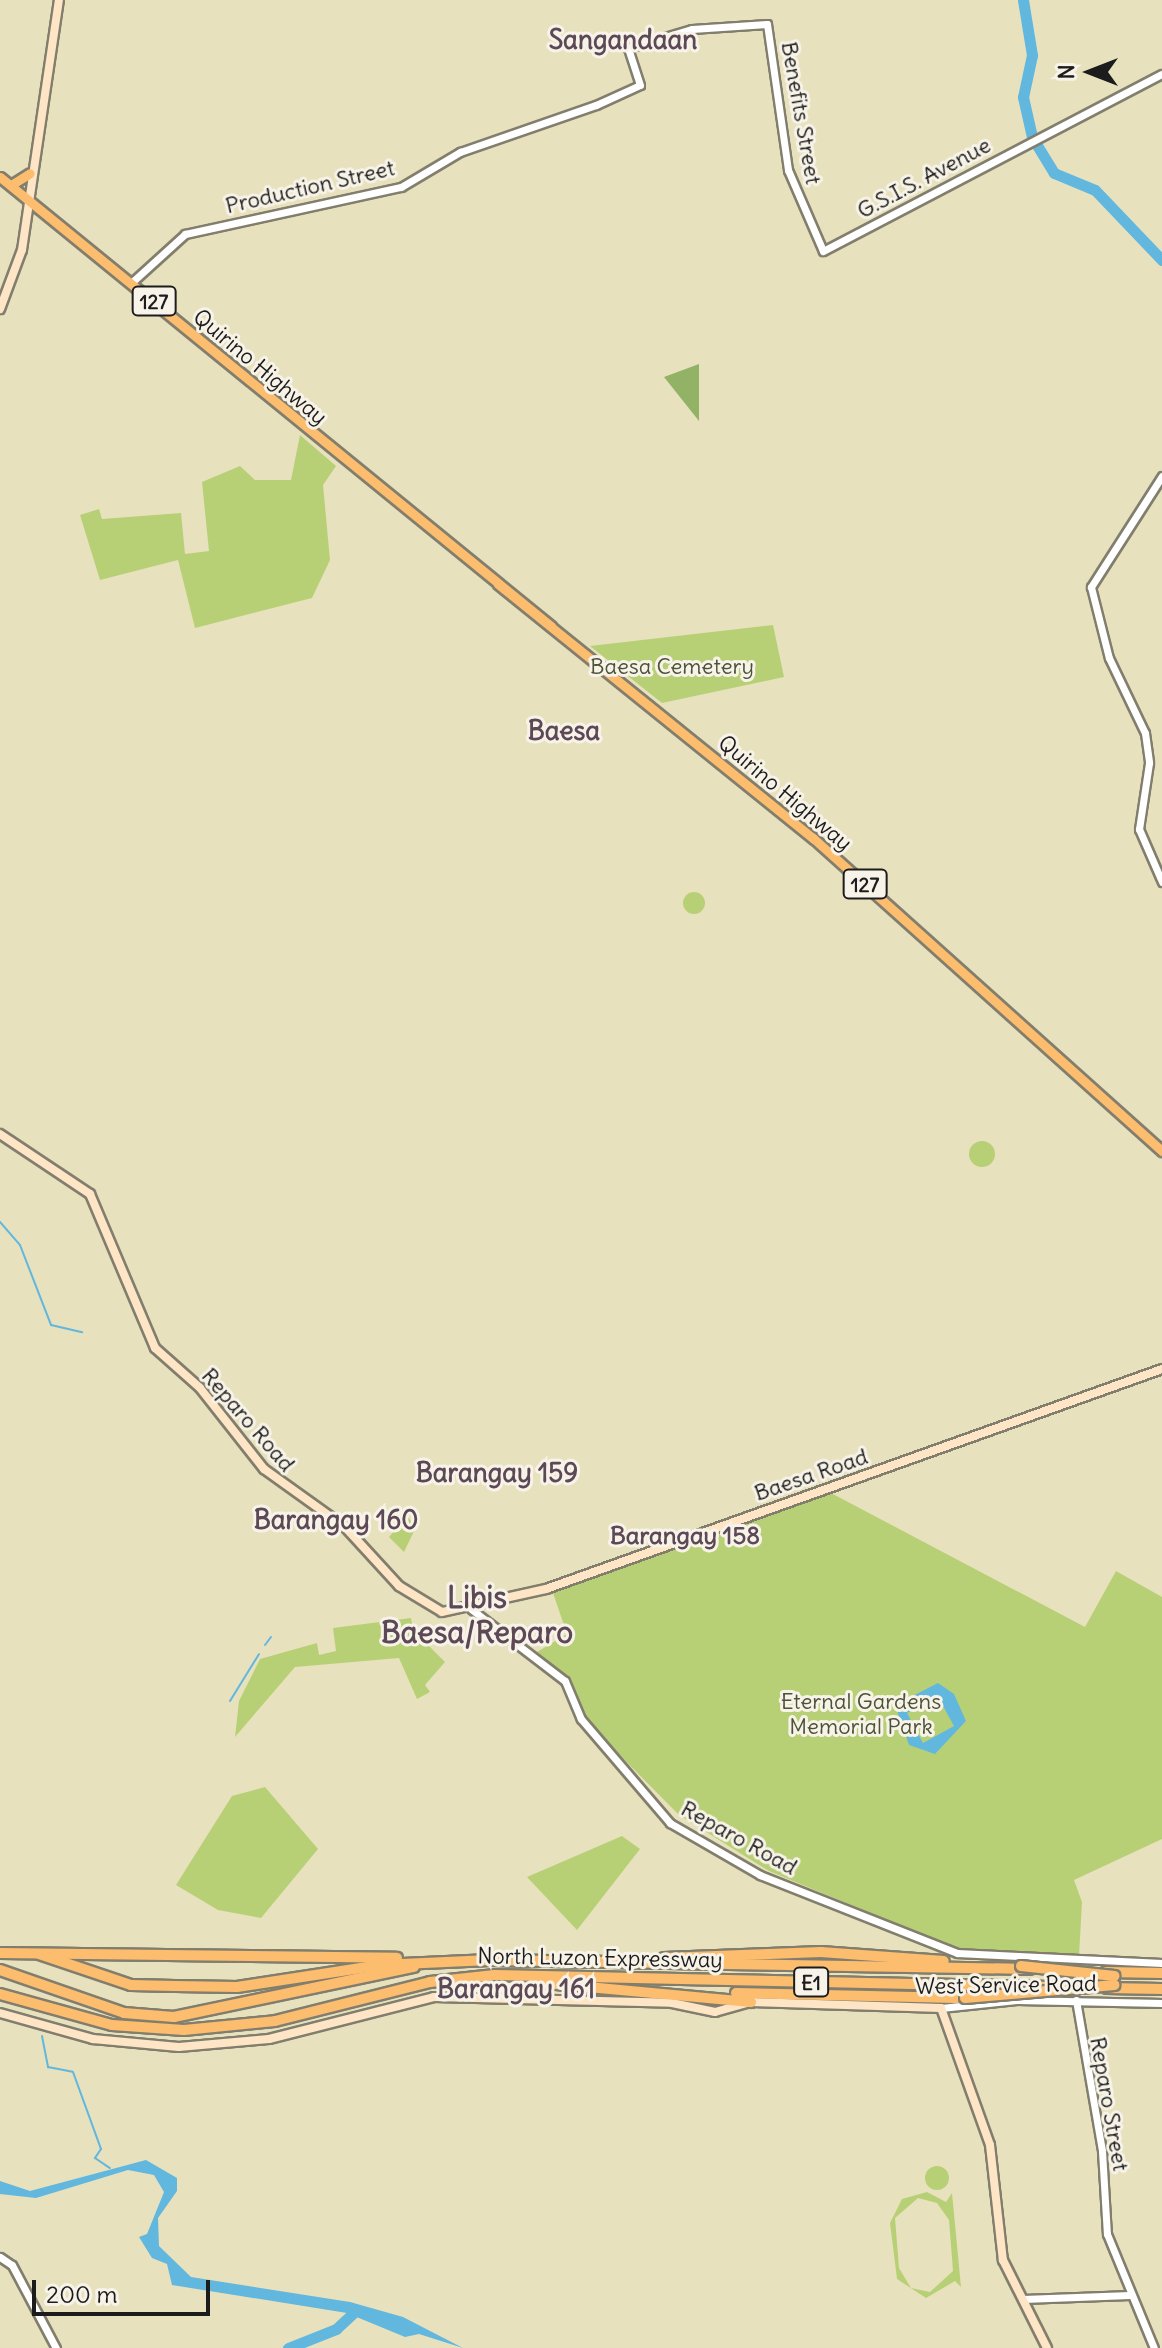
<!DOCTYPE html>
<html>
<head>
<meta charset="utf-8">
<style>
  body { margin:0 }
  #map { position:relative; width:1162px; height:2348px; overflow:hidden; background:#e7e1be; font-family:Delius,sans-serif }
  div>[style] { position:absolute }
  [style*='--x'] { left:calc(var(--x)*1px); top:calc(var(--y)*1px); width:calc(var(--w)*1px); rotate:calc(var(--a)*1deg) }
  .green>* { inset:0; background:#b8d075 }
  .round { border-radius:50% }
  .forest>* { inset:0; background:#92b266 }
  .water>* { inset:0; background:#61b7de }
  .stream>* { height:2px; margin:-1px; padding:0 1px; transform-origin:1px; border-radius:1px; background:#61b7de }
  .river>* { height:11px; margin:-5.5px; padding:0 5.5px; transform-origin:5.5px; border-radius:5.5px; background:#61b7de }
  .roads { filter:drop-shadow(2px 0 #827e6d) drop-shadow(-2px 0 #827e6d) drop-shadow(0 2px #827e6d) drop-shadow(0 -2px #827e6d) }
  .tertiary>* { height:7px; margin:-3.5px; padding:0 3.5px; transform-origin:3.5px; border-radius:3.5px; background:#fff }
  .secondary>* { height:8px; margin:-4px; padding:0 4px; transform-origin:4px; border-radius:4px; background:#fee5c5 }
  .primary>* { height:9px; margin:-4.5px; padding:0 4.5px; transform-origin:4.5px; border-radius:4.5px; background:#fcbd6f }
  .motorway>* { height:10px; margin:-5px; padding:0 5px; transform-origin:5px; border-radius:5px; background:#fcbd6f }
  .bridges { filter:drop-shadow(2px 0 #827e6d) drop-shadow(-2px 0 #827e6d) drop-shadow(0 2px #827e6d) drop-shadow(0 -2px #827e6d) }
  .motorway-bridge>* { height:10px; margin:-5px; padding:0 5px; transform-origin:5px; border-radius:5px; background:#fcbd6f }
  span { translate:-50% -50%; white-space:nowrap; text-align:center; line-height:1.15; -webkit-text-stroke:6px #f7f3e8; paint-order:stroke }
  .shield-label span { padding:2px 6px; background:#f7f3e8; border:2px solid; border-radius:6px; -webkit-text-stroke-width:0 }
  .shield-label { font-size:20px; color:#1c1c1c; font-weight:700 }
  .street-label { font-size:22px; color:#1c1c1c }
  .park-label { font-size:22px; color:#4b5237 }
  .neighbourhood-label { font-size:24px; color:#5d4856; font-weight:700 }
  .quarter-label { font-size:26px; color:#5d4856; font-weight:700 }
  .district-label { font-size:30px; color:#5d4856; font-weight:700 }
  .north { position:absolute; left:1050px; top:32px; width:80px; height:80px; -webkit-text-stroke:6px #f7f3e8; paint-order:stroke; rotate:270deg; font-size:22px; font-weight:700; line-height:32px; text-align:center; color:#1c1c1c }
  .north::after { content:''; display:block; margin:auto; width:28px; height:36px; background:#1c1c1c; clip-path:polygon(50% 0,100% 100%,50% 72%,0 100%) }
  .scale { position:absolute; left:32px; top:2280px; width:178px; height:36px; box-sizing:border-box; border:4px solid #1c1c1c; border-top:0; padding-left:10px; font-size:24px; line-height:28px; white-space:nowrap; color:#1c1c1c; -webkit-text-stroke:6px #f7f3e8; paint-order:stroke }
</style>
</head>
<body>
<div id="map">
  <div class="green">
    <i style="clip-path:polygon(300px 435px,336px 466px,323px 485px,330px 560px,312px 598px,195px 628px,178px 560px,100px 580px,80px 515px,99px 509px,102px 519px,181px 513px,185px 554px,209px 551px,202px 482px,240px 466px,255px 480px,291px 480px)"></i>
    <i style="clip-path:polygon(773px 625px,784px 677px,662px 703px,590px 646px)"></i>
    <i class="round" style="left:683px;top:892px;width:22px;height:22px"></i>
    <i class="round" style="left:969px;top:1141px;width:26px;height:26px"></i>
    <i style="clip-path:polygon(831px 1493px,1085px 1627px,1116px 1571px,1162px 1597px,1162px 1839px,1074px 1880px,1082px 1902px,1079px 1956px,960px 1950px,769px 1871px,679px 1815px,583px 1718px,567px 1681px,532px 1655px,567px 1634px,552px 1590px)"></i>
    <i style="clip-path:polygon(407px 1516px,416px 1527px,404px 1552px,389px 1537px)"></i>
    <i style="clip-path:polygon(411px 1618px,413px 1630px,445px 1662px,425px 1685px,430px 1692px,417px 1699px,399px 1658px,295px 1667px,235px 1737px,239px 1701px,260px 1659px,317px 1643px,319px 1655px,336px 1651px,333px 1628px)"></i>
    <i style="clip-path:polygon(265px 1787px,318px 1849px,261px 1918px,218px 1910px,176px 1885px,232px 1796px)"></i>
    <i style="clip-path:polygon(622px 1836px,640px 1849px,577px 1930px,527px 1877px)"></i>
    <i class="round" style="left:925px;top:2166px;width:24px;height:24px"></i>
    <i style="clip-path:polygon(evenodd,927px 2192px,946px 2202px,952px 2193px,961px 2287px,955px 2281px,926px 2298px,897px 2279px,890px 2223px,902px 2199px,927px 2192px,918px 2198px,937px 2203px,949px 2220px,953px 2271px,930px 2292px,911px 2288px,899px 2268px,895px 2218px,918px 2198px)"></i>
  </div>
  <div class="forest">
    <i style="clip-path:polygon(699px 364px,699px 421px,664px 377px)"></i>
  </div>
  <div class="water">
    <i style="clip-path:polygon(evenodd,938px 1683px,954px 1694px,966px 1721px,935px 1754px,909px 1745px,895px 1705px,938px 1683px,938px 1697px,954px 1726px,923px 1743px,907px 1713px,938px 1697px)"></i>
    <i style="clip-path:polygon(146px 2160px,177px 2178px,177px 2191px,158px 2218px,159px 2246px,191px 2277px,350px 2302px,403px 2317px,463px 2348px,419px 2334px,405px 2337px,347px 2313px,172px 2285px,167px 2264px,152px 2258px,139px 2237px,147px 2234px,164px 2192px,154px 2175px,128px 2170px,36px 2198px,0 2194px,0 2181px,30px 2191px)"></i>
  </div>
  <div class="stream">
    <i style="--x:0;--y:1222;--w:30;--a:49"></i>
    <i style="--x:20;--y:1245;--w:86;--a:68.8"></i>
    <i style="--x:51;--y:1325;--w:32;--a:13"></i>
    <i style="--x:265;--y:1645;--w:10;--a:-53"></i>
    <i style="--x:230;--y:1701;--w:55;--a:-58.3"></i>
    <i style="--x:42;--y:2036;--w:32;--a:79"></i>
    <i style="--x:48;--y:2067;--w:25;--a:11"></i>
    <i style="--x:73;--y:2072;--w:82;--a:70"></i>
    <i style="--x:101;--y:2149;--w:11;--a:124"></i>
    <i style="--x:95;--y:2158;--w:18;--a:34"></i>
  </div>
  <div class="river">
    <i style="--x:1023;--y:0;--w:56;--a:80.7"></i>
    <i style="--x:1032;--y:55;--w:43;--a:102.1"></i>
    <i style="--x:1023;--y:97;--w:41;--a:77.3"></i>
    <i style="--x:1032;--y:137;--w:42;--a:58.6"></i>
    <i style="--x:1054;--y:173;--w:44;--a:22.5"></i>
    <i style="--x:1095;--y:190;--w:97;--a:46.3"></i>
    <i style="--x:288;--y:2348;--w:52;--a:-21.6"></i>
    <i style="--x:336;--y:2329;--w:25;--a:-43"></i>
  </div>
  <div class="roads">
    <div class="tertiary">
      <i style="--x:131;--y:283;--w:73;--a:-42.2"></i>
      <i style="--x:185;--y:234;--w:221;--a:-12.3"></i>
      <i style="--x:401;--y:187;--w:69;--a:-30.7"></i>
      <i style="--x:460;--y:152;--w:144;--a:-19.1"></i>
      <i style="--x:596;--y:105;--w:48;--a:-24.4"></i>
      <i style="--x:640;--y:85;--w:39;--a:-108"></i>
      <i style="--x:628;--y:48;--w:67;--a:-16.5"></i>
      <i style="--x:692;--y:29;--w:75;--a:-3.8"></i>
      <i style="--x:767;--y:24;--w:148;--a:81.8"></i>
      <i style="--x:788;--y:170;--w:88;--a:66.6"></i>
      <i style="--x:823;--y:251;--w:382;--a:-27.6"></i>
      <i style="--x:1162;--y:476;--w:132;--a:122.6"></i>
      <i style="--x:1091;--y:587;--w:73;--a:75.8"></i>
      <i style="--x:1109;--y:658;--w:83;--a:64.4"></i>
      <i style="--x:1145;--y:733;--w:30;--a:82"></i>
      <i style="--x:1149;--y:763;--w:67;--a:98.6"></i>
      <i style="--x:1139;--y:829;--w:58;--a:66.5"></i>
      <i style="--x:471;--y:1609;--w:118;--a:37.5"></i>
      <i style="--x:565;--y:1681;--w:41;--a:67.2"></i>
      <i style="--x:581;--y:1719;--w:137;--a:49.4"></i>
      <i style="--x:670;--y:1823;--w:104;--a:30"></i>
      <i style="--x:760;--y:1875;--w:212;--a:21.6"></i>
      <i style="--x:957;--y:1953;--w:205;--a:2.8"></i>
      <i style="--x:1076;--y:2000;--w:153;--a:80.2"></i>
      <i style="--x:1102;--y:2151;--w:83;--a:86.6"></i>
      <i style="--x:1107;--y:2234;--w:123;--a:67.6"></i>
      <i style="--x:941;--y:2008;--w:76;--a:-6"></i>
      <i style="--x:1017;--y:2000;--w:145;--a:1.2"></i>
      <i style="--x:0;--y:2257;--w:14;--a:34"></i>
      <i style="--x:12;--y:2265;--w:94;--a:62.1"></i>
      <i style="--x:1023;--y:2299;--w:107;--a:-2.1"></i>
    </div>
    <div class="secondary">
      <i style="--x:0;--y:309;--w:63;--a:-69.6"></i>
      <i style="--x:22;--y:250;--w:253;--a:-81.6"></i>
      <i style="--x:0;--y:1134;--w:108;--a:33.7"></i>
      <i style="--x:90;--y:1194;--w:167;--a:67.1"></i>
      <i style="--x:155;--y:1348;--w:60;--a:41.6"></i>
      <i style="--x:200;--y:1388;--w:103;--a:51.7"></i>
      <i style="--x:264;--y:1469;--w:100;--a:35.6"></i>
      <i style="--x:345;--y:1527;--w:80;--a:47.5"></i>
      <i style="--x:399;--y:1586;--w:50;--a:31.2"></i>
      <i style="--x:442;--y:1612;--w:107;--a:-12.5"></i>
      <i style="--x:546;--y:1589;--w:654;--a:-19.65"></i>
      <i style="--x:0;--y:2013;--w:97;--a:15.6"></i>
      <i style="--x:93;--y:2039;--w:86;--a:5.3"></i>
      <i style="--x:179;--y:2047;--w:90;--a:-5.1"></i>
      <i style="--x:269;--y:2039;--w:170;--a:-14.3"></i>
      <i style="--x:434;--y:1997;--w:238;--a:1.4"></i>
      <i style="--x:672;--y:2003;--w:44;--a:11.8"></i>
      <i style="--x:715;--y:2012;--w:37;--a:-16"></i>
      <i style="--x:751;--y:2002;--w:190;--a:1.8"></i>
      <i style="--x:941;--y:2008;--w:145;--a:70.3"></i>
      <i style="--x:990;--y:2145;--w:116;--a:83.6"></i>
      <i style="--x:1003;--y:2260;--w:98;--a:63.4"></i>
    </div>
    <div class="primary">
      <i style="--x:0;--y:177;--w:711;--a:39.18"></i>
      <i style="--x:11;--y:185;--w:22;--a:-32"></i>
      <i style="--x:498;--y:584;--w:405;--a:38.9"></i>
      <i style="--x:813;--y:838;--w:469;--a:41.9"></i>
    </div>
    <div class="motorway">
      <i style="--x:0;--y:1953;--w:397;--a:0.7"></i>
      <i style="--x:39;--y:1954;--w:97;--a:18.6"></i>
      <i style="--x:131;--y:1985;--w:44;--a:1.3"></i>
      <i style="--x:175;--y:1986;--w:62;--a:0.9"></i>
      <i style="--x:237;--y:1987;--w:145;--a:-8.7"></i>
      <i style="--x:380;--y:1965;--w:110;--a:-2.6"></i>
      <i style="--x:490;--y:1960;--w:540;--a:0.95"></i>
      <i style="--x:664;--y:1958;--w:157;--a:-2.2"></i>
      <i style="--x:821;--y:1952;--w:123;--a:4.2"></i>
      <i style="--x:0;--y:1970;--w:131;--a:19.1"></i>
      <i style="--x:124;--y:2013;--w:50;--a:4.6"></i>
      <i style="--x:174;--y:2017;--w:245;--a:-11.8"></i>
      <i style="--x:1106;--y:1972;--w:56;--a:1"></i>
      <i style="--x:534;--y:1982;--w:218;--a:5.3"></i>
      <i style="--x:1107;--y:1988;--w:55;--a:1"></i>
      <i style="--x:736;--y:1993;--w:229;--a:1.3"></i>
      <i style="--x:0;--y:1994;--w:116;--a:15.5"></i>
      <i style="--x:112;--y:2025;--w:72;--a:4"></i>
      <i style="--x:184;--y:2030;--w:91;--a:-5.6"></i>
      <i style="--x:275;--y:2021;--w:160;--a:-14.1"></i>
      <i style="--x:430;--y:1982;--w:65;--a:-6.1"></i>
      <i style="--x:495;--y:1975;--w:556;--a:1.24"></i>
    </div>
  </div>
  <div class="bridges">
    <div class="motorway-bridge">
      <i style="--x:1021;--y:1966;--w:94;--a:6.1"></i>
      <i style="--x:965;--y:1998;--w:150;--a:-5"></i>
    </div>
  </div>
  <div class="shield-label">
    <span style="left:154px;top:301px">127</span>
    <span style="left:865px;top:884px">127</span>
    <span style="left:811px;top:1982px">E1</span>
  </div>
  <div class="street-label">
    <span style="left:801px;top:113px;rotate:80deg">Benefits Street</span>
    <span style="left:924px;top:178px;rotate:-28deg">G.S.I.S. Avenue</span>
    <span style="left:310px;top:187px;rotate:-13deg">Production Street</span>
    <span style="left:260px;top:367px;rotate:40deg">Quirino Highway</span>
    <span style="left:785px;top:793px;rotate:40deg">Quirino Highway</span>
    <span style="left:248px;top:1420px;rotate:49deg">Reparo Road</span>
    <span style="left:811px;top:1475px;rotate:-19deg">Baesa Road</span>
    <span style="left:739px;top:1838px;rotate:29deg">Reparo Road</span>
    <span style="left:600px;top:1958px;rotate:1deg">North Luzon Expressway</span>
    <span style="left:1006px;top:1985px;rotate:-1deg">West Service Road</span>
    <span style="left:1109px;top:2104px;rotate:80deg">Reparo Street</span>
  </div>
  <div class="park-label">
    <span style="left:672px;top:667px">Baesa Cemetery</span>
    <span style="left:861px;top:1714px">Eternal Gardens<br>Memorial Park</span>
  </div>
  <div class="neighbourhood-label">
    <span style="left:685px;top:1536px">Barangay 158</span>
  </div>
  <div class="quarter-label">
    <span style="left:623px;top:40px">Sangandaan</span>
    <span style="left:564px;top:731px">Baesa</span>
    <span style="left:497px;top:1473px">Barangay 159</span>
    <span style="left:336px;top:1520px">Barangay 160</span>
    <span style="left:516px;top:1989px">Barangay 161</span>
  </div>
  <div class="district-label">
    <span style="left:477px;top:1614px">Libis<br>Baesa/Reparo</span>
  </div>
  <div class="north">N</div>
  <div class="scale">200 m</div>
</div>
</body>
</html>
